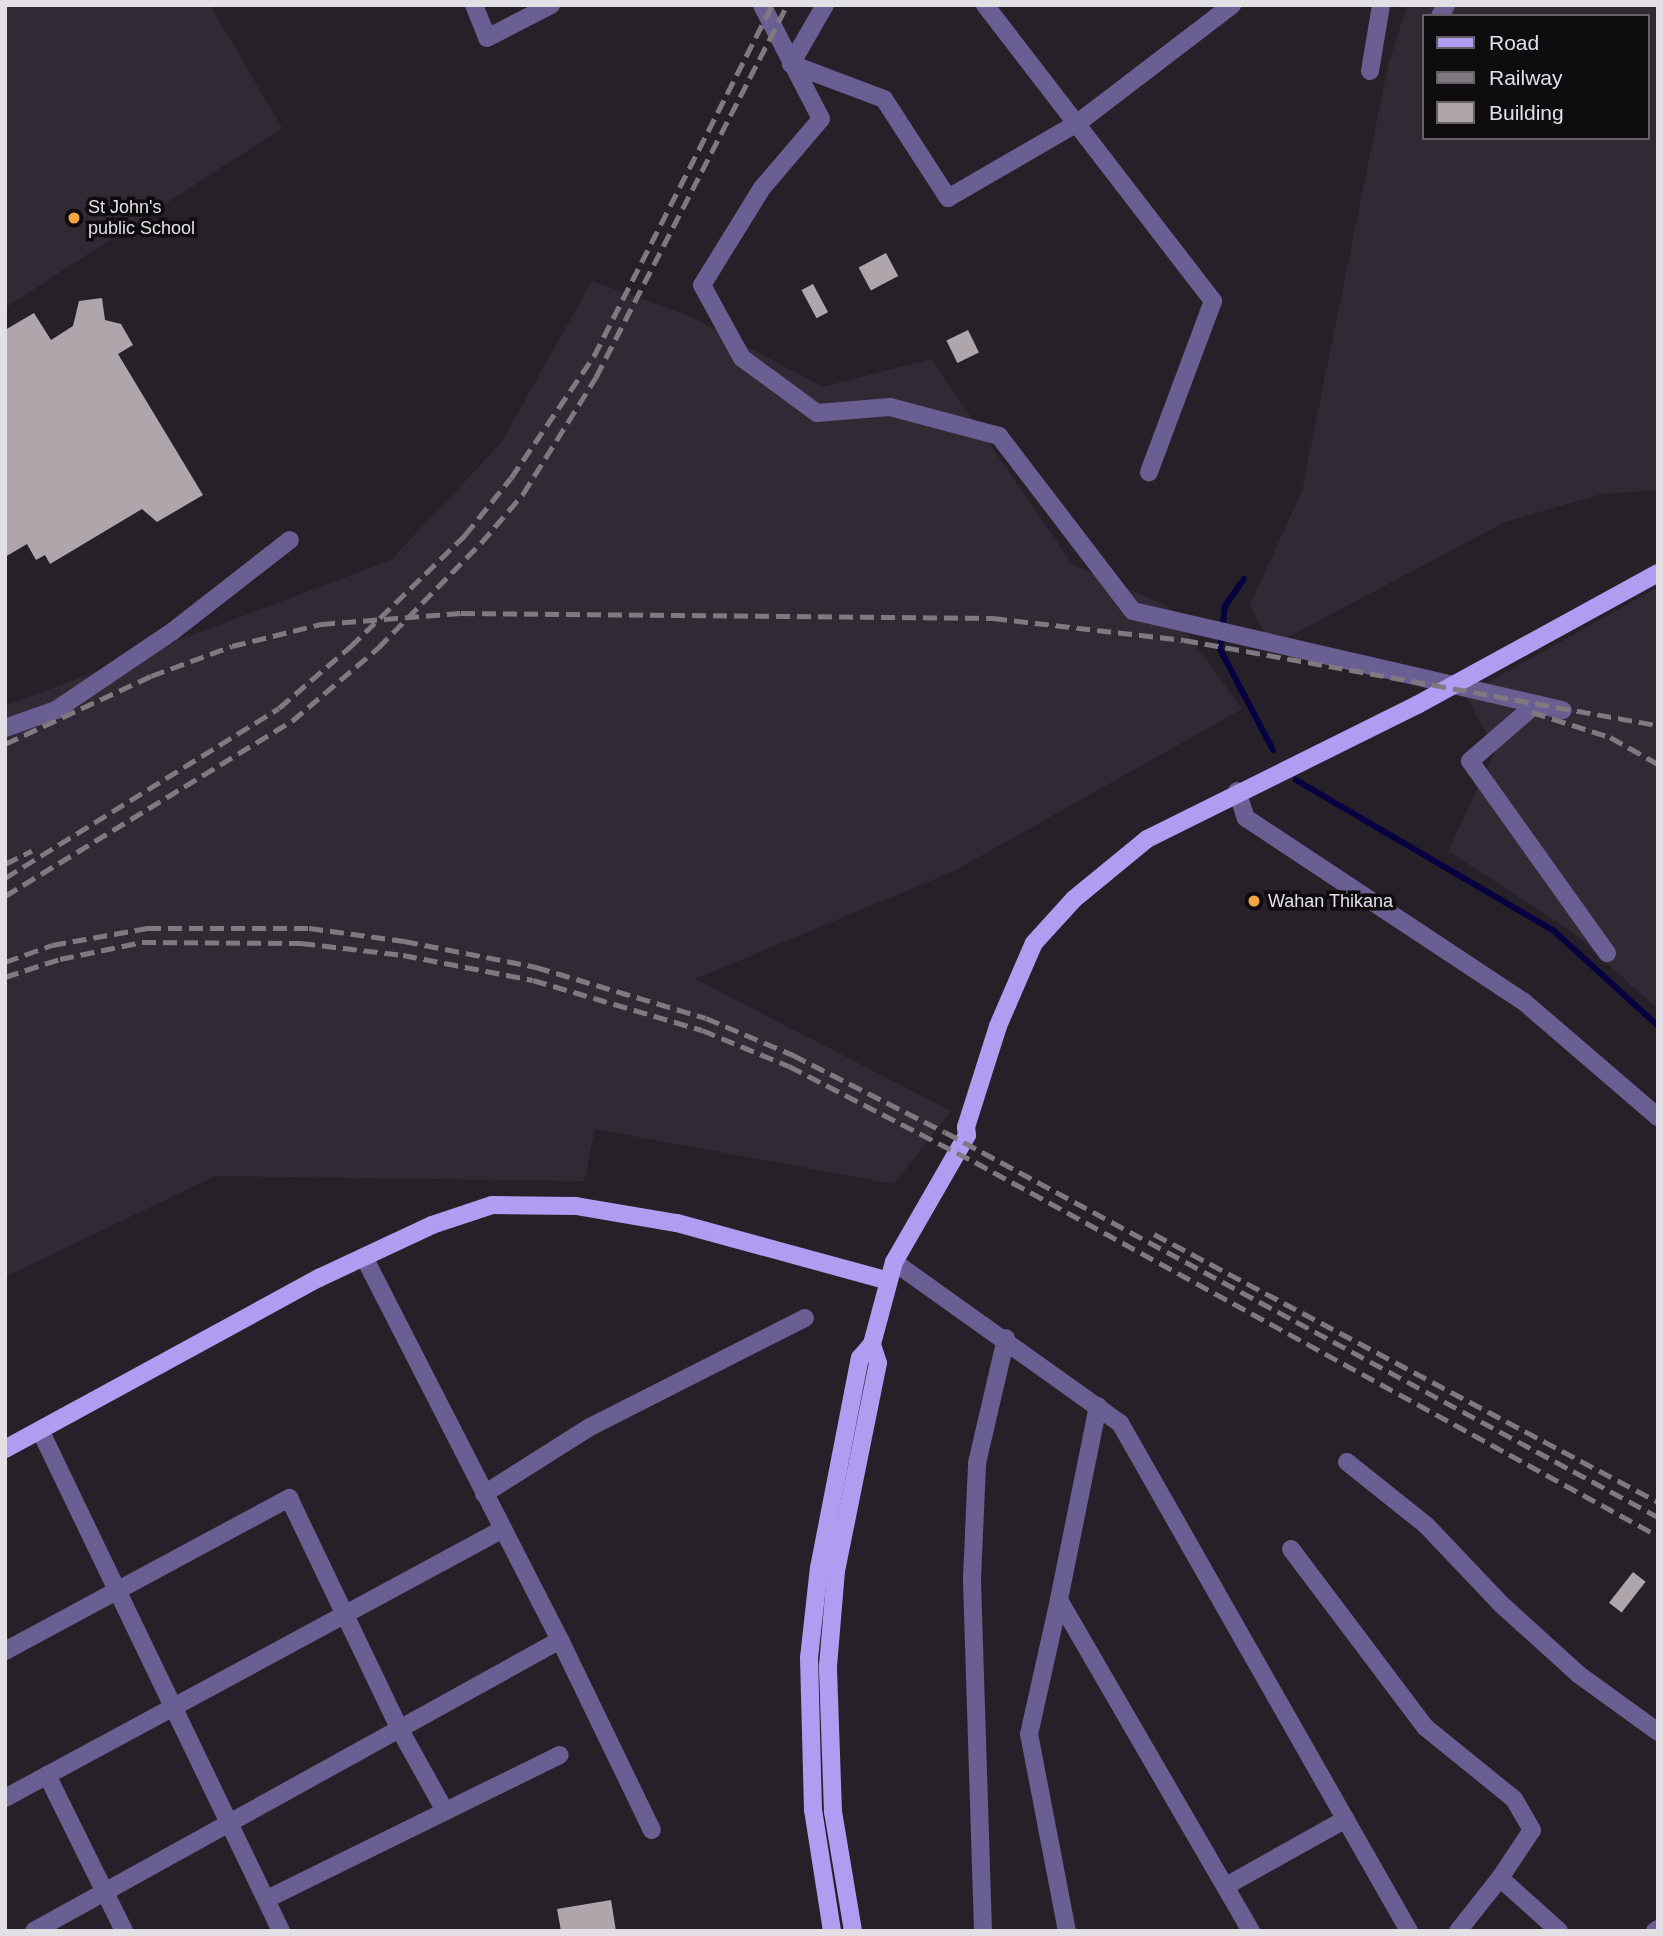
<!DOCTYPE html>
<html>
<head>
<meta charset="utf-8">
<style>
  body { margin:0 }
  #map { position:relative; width:1663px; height:1936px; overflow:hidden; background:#262128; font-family:Helvetica,sans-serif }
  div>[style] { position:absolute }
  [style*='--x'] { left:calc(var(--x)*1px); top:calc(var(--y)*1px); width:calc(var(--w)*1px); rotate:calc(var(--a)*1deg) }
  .built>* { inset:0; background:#312a35 }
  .stream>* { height:6px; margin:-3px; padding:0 3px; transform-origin:3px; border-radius:3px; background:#060041 }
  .building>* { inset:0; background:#afa6ac; transform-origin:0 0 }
  .minor>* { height:18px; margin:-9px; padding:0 9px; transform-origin:9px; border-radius:9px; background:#695f92 }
  .major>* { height:18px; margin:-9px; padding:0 9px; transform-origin:9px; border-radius:9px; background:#af9df2 }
  .rail>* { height:5px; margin-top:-2.5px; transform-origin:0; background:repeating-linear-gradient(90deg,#7e7a80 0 14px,transparent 0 21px) }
  .dots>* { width:19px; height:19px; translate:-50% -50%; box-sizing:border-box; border:4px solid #0e0c0e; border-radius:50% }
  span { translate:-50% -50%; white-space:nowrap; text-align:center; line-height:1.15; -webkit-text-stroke:7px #0e0c0e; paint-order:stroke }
  .poi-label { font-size:18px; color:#e3e0e5 }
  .left { translate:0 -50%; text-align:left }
  .frame { position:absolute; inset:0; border:7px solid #e3e0e5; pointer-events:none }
  .legend { position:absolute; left:1422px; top:14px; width:228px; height:126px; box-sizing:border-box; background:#0e0c0e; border:2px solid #636164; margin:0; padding:9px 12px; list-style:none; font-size:21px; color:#e3e0e5 }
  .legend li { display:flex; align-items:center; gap:14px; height:35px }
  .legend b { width:35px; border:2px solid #636164 }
</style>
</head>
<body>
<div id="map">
  <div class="built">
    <i style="clip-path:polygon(5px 5px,210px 5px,282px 128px,5px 308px)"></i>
    <i style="clip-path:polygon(evenodd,1407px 5px,1658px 5px,1658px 490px,1602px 494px,1505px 522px,1271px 646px,1250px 605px,1302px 491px,1388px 66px,1407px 5px,1423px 16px,1647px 16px,1647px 138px,1423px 138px,1423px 16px)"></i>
    <i style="clip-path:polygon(592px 281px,689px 316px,823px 387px,931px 359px,1073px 565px,1166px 605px,1242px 709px,954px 871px,695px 979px,951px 1111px,894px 1184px,595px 1129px,584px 1181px,215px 1176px,5px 1277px,5px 706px,391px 560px,501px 443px)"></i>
    <i style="clip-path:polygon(1658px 587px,1658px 1009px,1570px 930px,1448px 851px,1495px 751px,1466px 695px)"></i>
  </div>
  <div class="stream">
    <i style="--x:1244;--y:579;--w:33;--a:125"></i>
    <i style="--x:1225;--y:606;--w:43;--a:96.6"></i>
    <i style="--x:1220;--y:649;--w:114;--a:62.3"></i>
    <i style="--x:1296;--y:780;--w:298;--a:30.3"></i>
    <i style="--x:1553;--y:930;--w:142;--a:42.4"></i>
  </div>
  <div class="building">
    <i style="left:886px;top:253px;width:26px;height:31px;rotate:62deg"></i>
    <i style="left:813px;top:284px;width:32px;height:13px;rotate:62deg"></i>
    <i style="clip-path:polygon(102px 298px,105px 320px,121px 324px,133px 345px,118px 354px,203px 495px,157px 522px,142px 509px,50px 564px,45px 555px,36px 560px,27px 544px,5px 557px,5px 330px,34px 313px,51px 340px,73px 326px,79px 301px)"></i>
    <i style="left:968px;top:330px;width:25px;height:24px;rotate:64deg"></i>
    <i style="left:1633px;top:1572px;width:16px;height:39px;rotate:38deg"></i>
    <i style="clip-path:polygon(611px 1900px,616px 1931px,561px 1931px,557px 1909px)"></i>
  </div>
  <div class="minor">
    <i style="--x:474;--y:5;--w:35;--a:68"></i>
    <i style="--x:487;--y:38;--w:72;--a:-27.3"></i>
    <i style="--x:762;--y:5;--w:128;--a:62.6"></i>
    <i style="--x:821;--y:119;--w:91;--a:130.5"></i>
    <i style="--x:762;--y:188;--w:114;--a:121.7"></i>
    <i style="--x:702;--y:285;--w:83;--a:61.3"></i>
    <i style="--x:742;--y:358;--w:93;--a:36.3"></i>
    <i style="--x:817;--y:413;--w:73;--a:-4.7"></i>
    <i style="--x:890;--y:407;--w:113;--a:14.9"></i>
    <i style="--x:999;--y:436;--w:220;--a:52.6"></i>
    <i style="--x:1133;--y:611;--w:441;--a:13"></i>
    <i style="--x:985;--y:5;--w:374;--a:52.4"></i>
    <i style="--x:1213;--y:301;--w:183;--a:110.5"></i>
    <i style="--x:1440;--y:16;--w:13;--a:-61"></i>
    <i style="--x:791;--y:64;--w:99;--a:20.6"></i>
    <i style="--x:884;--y:99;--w:118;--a:57.1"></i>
    <i style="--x:948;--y:198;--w:151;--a:-30.1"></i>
    <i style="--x:1079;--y:122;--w:193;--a:-37.4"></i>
    <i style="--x:791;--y:64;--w:68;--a:-60"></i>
    <i style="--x:1370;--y:71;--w:67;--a:-80.5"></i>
    <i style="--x:1536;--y:704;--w:87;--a:139.2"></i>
    <i style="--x:1470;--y:761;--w:236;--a:54.5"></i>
    <i style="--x:5;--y:728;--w:54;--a:-19.4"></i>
    <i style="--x:56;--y:710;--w:141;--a:-34"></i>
    <i style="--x:173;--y:631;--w:148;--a:-37.9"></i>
    <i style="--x:1237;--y:791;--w:28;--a:72"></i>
    <i style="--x:1246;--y:818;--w:332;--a:33.5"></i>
    <i style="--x:1523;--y:1001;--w:178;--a:40.7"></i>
    <i style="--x:364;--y:1257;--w:430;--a:62.9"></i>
    <i style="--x:560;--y:1640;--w:211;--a:64.2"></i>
    <i style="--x:894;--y:1262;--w:277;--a:35.5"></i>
    <i style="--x:1120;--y:1423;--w:584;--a:60.36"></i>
    <i style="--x:1098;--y:1406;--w:198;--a:101.4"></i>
    <i style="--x:1059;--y:1600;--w:383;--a:59.9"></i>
    <i style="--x:40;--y:1430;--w:556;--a:64.31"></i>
    <i style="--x:1347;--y:1462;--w:101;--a:38.6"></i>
    <i style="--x:1426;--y:1525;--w:110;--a:46.5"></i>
    <i style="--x:1502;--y:1605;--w:103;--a:42.2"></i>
    <i style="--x:1578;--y:1674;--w:99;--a:35.9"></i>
    <i style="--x:484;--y:1494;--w:125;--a:-32.3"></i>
    <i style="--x:590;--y:1427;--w:241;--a:-26.9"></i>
    <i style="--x:1291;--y:1549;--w:223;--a:53"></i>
    <i style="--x:1425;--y:1727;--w:114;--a:39"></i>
    <i style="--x:1514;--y:1799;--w:36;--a:60"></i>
    <i style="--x:1532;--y:1830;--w:58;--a:123.7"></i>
    <i style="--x:1059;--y:1600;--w:137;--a:102.6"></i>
    <i style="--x:1029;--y:1734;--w:201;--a:79.1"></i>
    <i style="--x:5;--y:1651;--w:323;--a:-28.3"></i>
    <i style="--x:289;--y:1498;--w:257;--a:64.4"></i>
    <i style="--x:400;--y:1730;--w:93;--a:60.9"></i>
    <i style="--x:47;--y:1775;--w:174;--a:63.7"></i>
    <i style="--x:5;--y:1798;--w:566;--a:-28.38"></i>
    <i style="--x:1226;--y:1886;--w:137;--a:-29.2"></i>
    <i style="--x:267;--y:1899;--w:326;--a:-26.2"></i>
    <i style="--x:34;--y:1931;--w:601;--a:-28.95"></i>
    <i style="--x:983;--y:1931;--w:352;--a:-91.8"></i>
    <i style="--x:972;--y:1579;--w:116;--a:-87.5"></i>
    <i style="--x:977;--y:1463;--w:128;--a:-76.9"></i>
    <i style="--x:1458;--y:1931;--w:68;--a:-51.6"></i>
    <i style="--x:1500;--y:1878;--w:79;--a:41.9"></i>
    <i style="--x:1655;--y:1931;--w:4;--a:-34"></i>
  </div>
  <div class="major">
    <i style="--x:5;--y:1449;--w:358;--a:-28.6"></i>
    <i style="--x:319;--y:1278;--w:125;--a:-25.1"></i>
    <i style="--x:432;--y:1225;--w:63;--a:-18.4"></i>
    <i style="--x:492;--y:1205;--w:84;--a:0.7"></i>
    <i style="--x:576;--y:1206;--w:102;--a:9.6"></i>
    <i style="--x:677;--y:1223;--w:217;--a:15.3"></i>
    <i style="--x:832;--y:1931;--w:122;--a:-98.9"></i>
    <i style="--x:813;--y:1810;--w:152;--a:-91.5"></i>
    <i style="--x:809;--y:1658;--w:91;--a:-83.7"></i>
    <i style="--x:819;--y:1568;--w:214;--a:-79"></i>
    <i style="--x:860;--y:1358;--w:18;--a:-49"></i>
    <i style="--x:872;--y:1344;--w:85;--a:-75"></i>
    <i style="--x:894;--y:1262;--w:146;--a:-60.1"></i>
    <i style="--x:967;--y:1135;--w:8;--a:-97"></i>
    <i style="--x:966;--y:1127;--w:106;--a:-72.4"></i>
    <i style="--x:998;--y:1026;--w:90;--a:-66.6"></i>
    <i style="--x:1034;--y:943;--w:59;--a:-47.7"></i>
    <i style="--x:1074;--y:899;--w:94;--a:-39.4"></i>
    <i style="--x:1147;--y:839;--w:301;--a:-26.4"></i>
    <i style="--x:1417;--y:705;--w:275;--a:-28.7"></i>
    <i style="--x:853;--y:1931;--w:121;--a:-99.5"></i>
    <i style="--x:833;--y:1812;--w:146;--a:-92"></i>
    <i style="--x:828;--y:1666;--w:95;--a:-85.2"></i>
    <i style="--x:836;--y:1571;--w:212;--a:-78.6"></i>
    <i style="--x:878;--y:1363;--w:20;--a:-108"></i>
  </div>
  <div class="rail">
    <i style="--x:1532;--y:712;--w:82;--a:17.8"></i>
    <i style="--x:1610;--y:737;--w:55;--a:29.4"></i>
    <i style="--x:5;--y:744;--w:161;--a:-25"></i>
    <i style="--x:151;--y:676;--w:86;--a:-20.3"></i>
    <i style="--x:232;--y:646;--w:92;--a:-13.9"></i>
    <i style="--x:321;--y:624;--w:140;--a:-4.5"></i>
    <i style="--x:461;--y:613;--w:532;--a:0.54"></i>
    <i style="--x:993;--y:618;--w:192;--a:6.6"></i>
    <i style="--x:1184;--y:640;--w:482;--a:10.2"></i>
    <i style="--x:5;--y:864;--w:30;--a:-26"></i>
    <i style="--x:5;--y:878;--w:322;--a:-31.8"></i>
    <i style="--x:279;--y:708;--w:94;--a:-40.7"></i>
    <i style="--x:350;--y:647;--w:161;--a:-44.2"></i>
    <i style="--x:465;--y:535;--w:73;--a:-51.1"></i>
    <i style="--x:511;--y:478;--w:148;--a:-55.8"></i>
    <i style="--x:594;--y:356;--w:394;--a:-63.1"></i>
    <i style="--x:5;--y:896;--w:336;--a:-31.4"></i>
    <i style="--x:292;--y:721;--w:113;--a:-40.3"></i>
    <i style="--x:378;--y:648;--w:147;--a:-45.6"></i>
    <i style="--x:481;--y:543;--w:65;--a:-49.4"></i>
    <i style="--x:523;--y:494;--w:138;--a:-58"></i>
    <i style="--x:596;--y:377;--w:418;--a:-62.8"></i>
    <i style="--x:5;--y:962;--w:50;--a:-19.9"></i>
    <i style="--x:52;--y:945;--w:97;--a:-10.1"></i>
    <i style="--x:147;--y:928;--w:162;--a:0"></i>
    <i style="--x:309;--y:928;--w:96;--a:7.8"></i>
    <i style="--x:404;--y:941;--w:135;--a:11.1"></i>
    <i style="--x:536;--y:967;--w:177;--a:16.7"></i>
    <i style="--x:706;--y:1018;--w:95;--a:23"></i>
    <i style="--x:793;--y:1055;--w:170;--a:26.9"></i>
    <i style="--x:945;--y:1132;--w:810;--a:28.37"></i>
    <i style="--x:5;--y:977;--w:58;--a:-18.1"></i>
    <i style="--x:60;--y:959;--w:84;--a:-11.7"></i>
    <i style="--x:142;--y:942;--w:159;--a:0.4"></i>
    <i style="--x:301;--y:943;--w:103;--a:6.7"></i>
    <i style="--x:403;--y:955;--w:132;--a:10.9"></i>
    <i style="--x:533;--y:980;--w:176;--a:16.5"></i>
    <i style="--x:702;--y:1030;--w:94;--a:22.5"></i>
    <i style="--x:789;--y:1066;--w:209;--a:27.3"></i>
    <i style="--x:975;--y:1162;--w:779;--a:28.7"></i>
    <i style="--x:1154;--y:1234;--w:571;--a:28"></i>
  </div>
  <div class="dots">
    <i style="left:74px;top:218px;background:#f4a443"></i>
    <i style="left:1254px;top:901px;background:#f4a443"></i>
  </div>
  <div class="poi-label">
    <span class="left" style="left:88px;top:218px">St John's<br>public School</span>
    <span class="left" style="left:1268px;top:901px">Wahan Thikana</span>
  </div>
  <div class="frame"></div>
  <ul class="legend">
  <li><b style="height:9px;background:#af9df2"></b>Road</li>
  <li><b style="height:9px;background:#7e7a80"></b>Railway</li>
  <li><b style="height:19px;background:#afa6ac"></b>Building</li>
  </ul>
</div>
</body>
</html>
